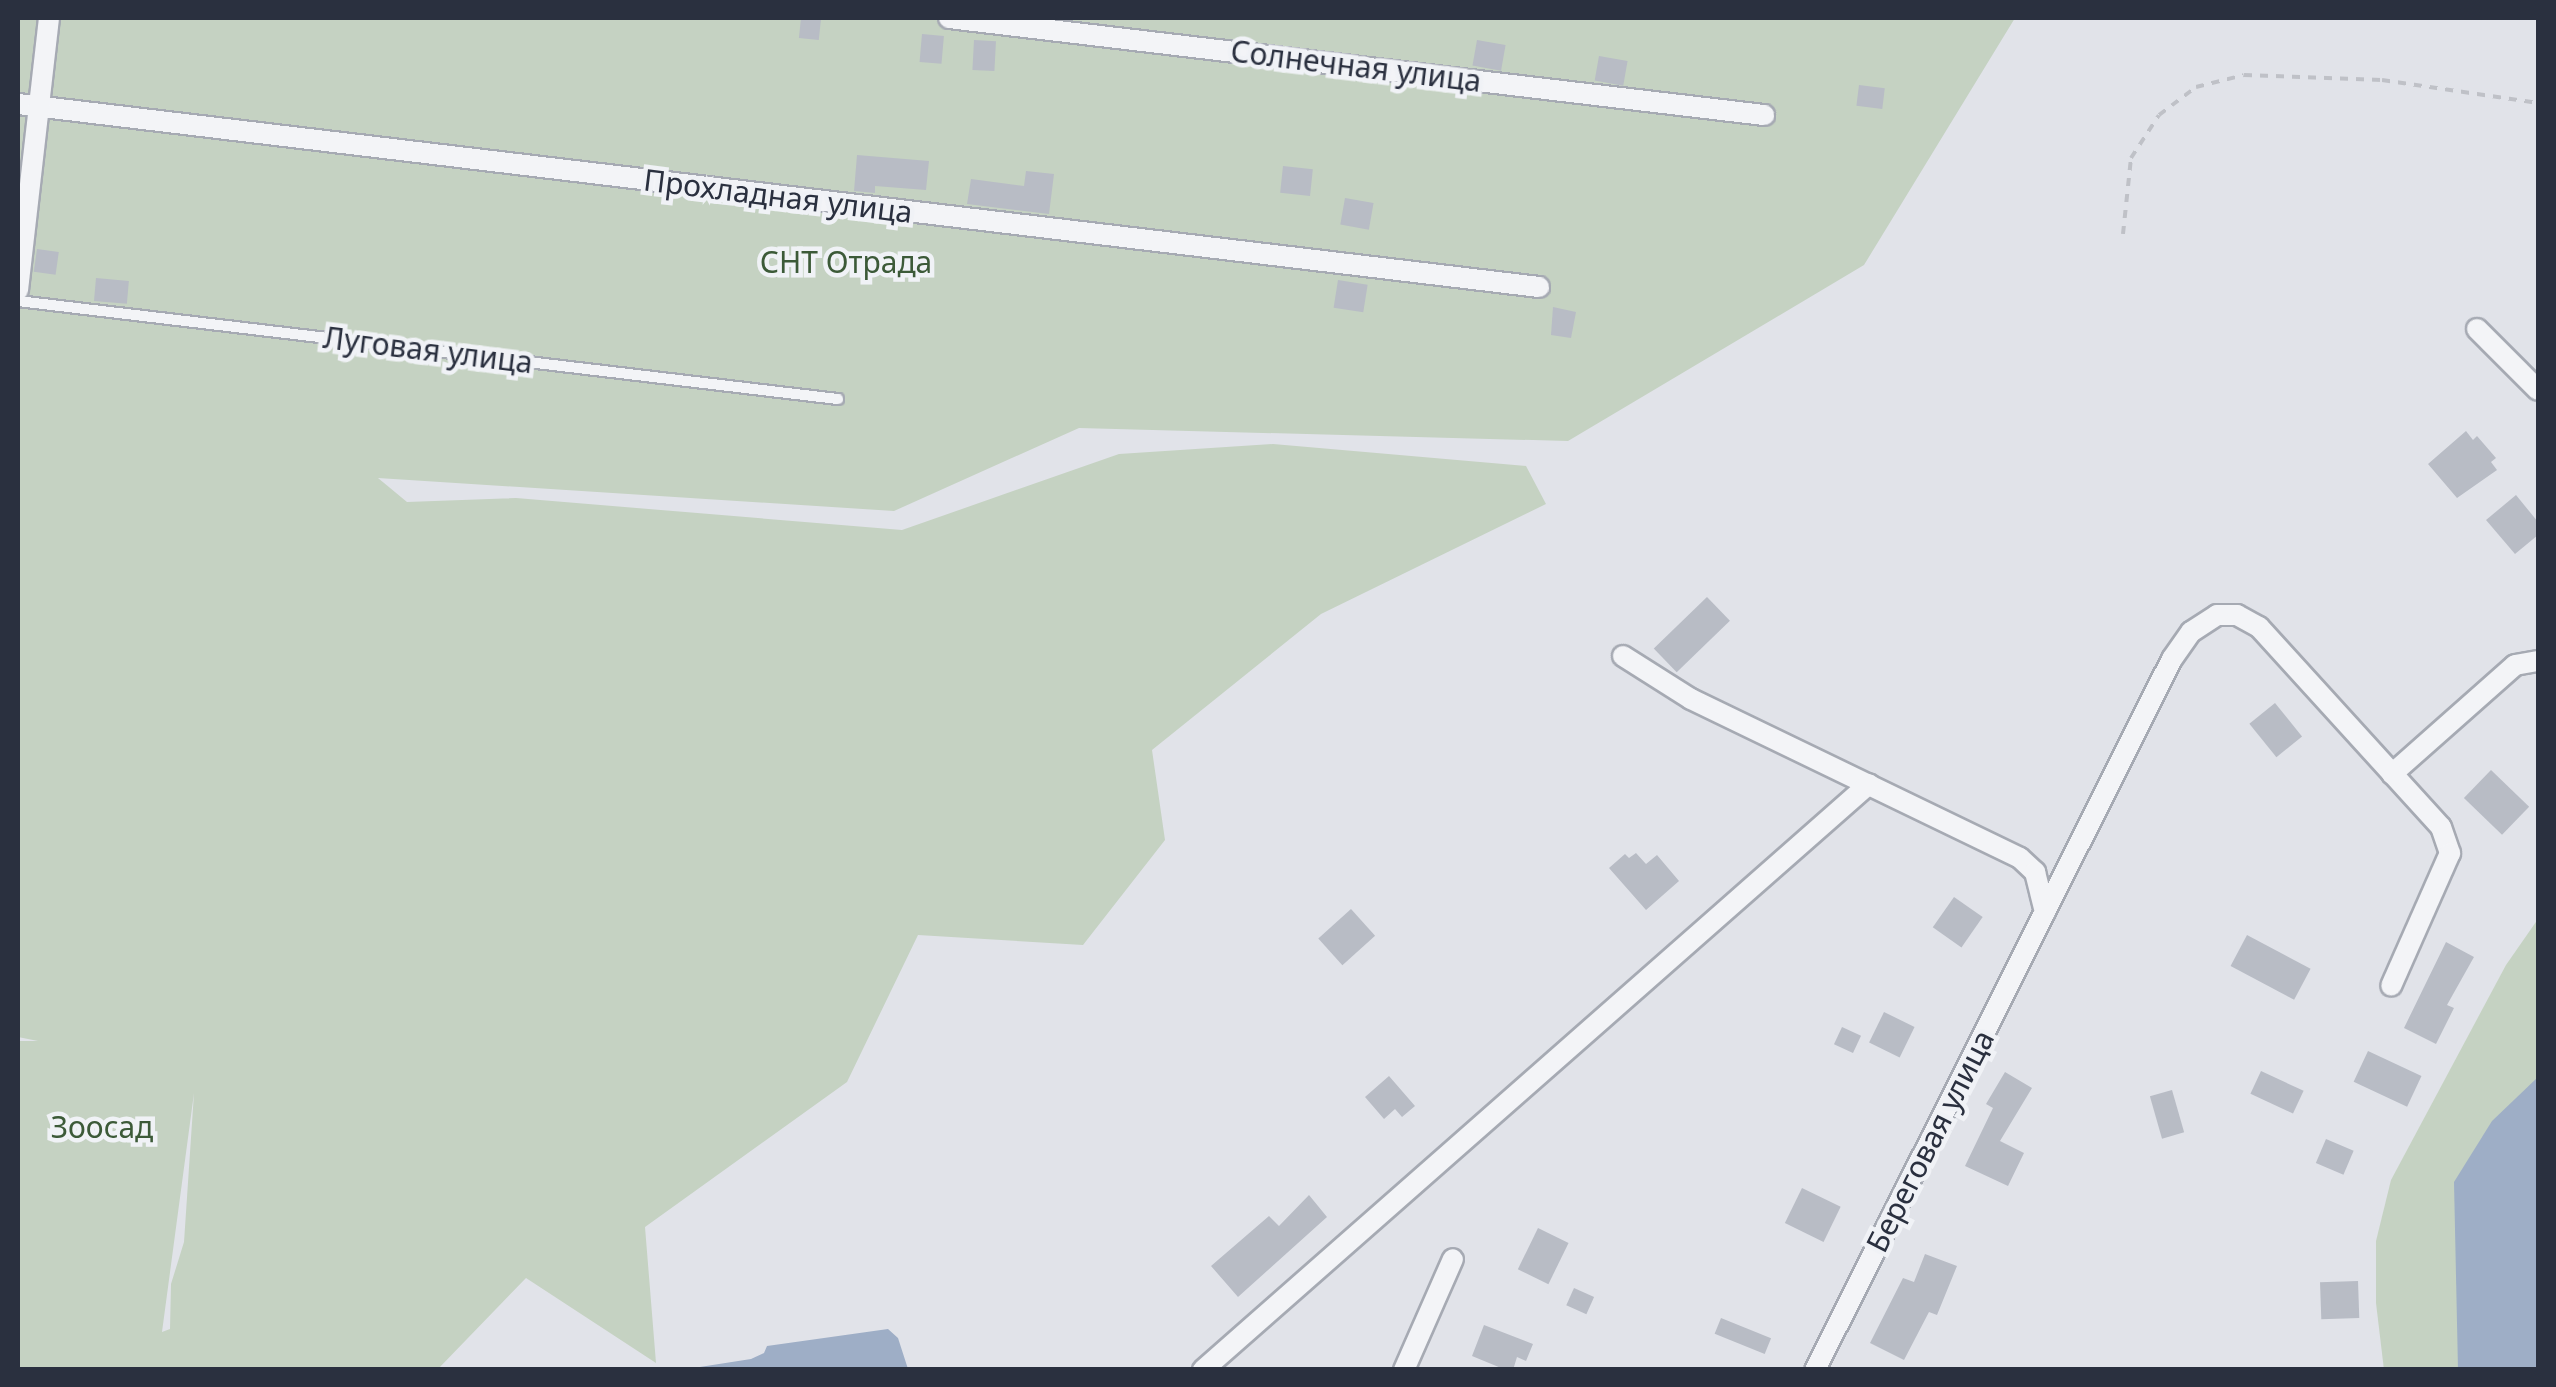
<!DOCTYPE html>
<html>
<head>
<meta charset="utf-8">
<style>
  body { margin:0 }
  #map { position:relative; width:2556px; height:1387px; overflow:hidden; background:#e1e3e9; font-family:"Noto Sans",sans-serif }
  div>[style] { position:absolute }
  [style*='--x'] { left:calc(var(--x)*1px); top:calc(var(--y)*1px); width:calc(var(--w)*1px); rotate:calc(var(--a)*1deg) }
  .green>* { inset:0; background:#c5d2c2 }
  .water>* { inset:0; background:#9eaec6 }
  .building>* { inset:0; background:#b8bcc5; transform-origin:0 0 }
  .path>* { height:4px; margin-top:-2px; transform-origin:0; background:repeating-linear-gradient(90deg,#bfc1c7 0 8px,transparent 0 16px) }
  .roads { filter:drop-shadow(2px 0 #a6aab3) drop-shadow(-2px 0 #a6aab3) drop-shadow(0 2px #a6aab3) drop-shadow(0 -2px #a6aab3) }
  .service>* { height:10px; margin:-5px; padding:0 5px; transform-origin:5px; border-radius:5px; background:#f3f4f7 }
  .minor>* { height:20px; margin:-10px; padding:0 10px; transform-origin:10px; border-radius:10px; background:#f3f4f7 }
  span { translate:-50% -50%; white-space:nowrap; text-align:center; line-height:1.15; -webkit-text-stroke:9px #f0f2f6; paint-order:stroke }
  .street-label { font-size:30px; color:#2a303f }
  .park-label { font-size:30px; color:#3c5a38 }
  .frame { position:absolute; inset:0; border:20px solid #2a303f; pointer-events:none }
</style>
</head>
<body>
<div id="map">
  <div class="green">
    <i style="clip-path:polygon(evenodd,18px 18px,2015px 18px,1864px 265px,1568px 441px,1079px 428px,894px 511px,378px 478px,407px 502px,516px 498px,902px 530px,1119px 454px,1273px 444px,1526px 466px,1546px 504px,1321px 614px,1152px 750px,1165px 840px,1083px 945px,918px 935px,847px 1082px,645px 1227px,656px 1363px,526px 1278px,438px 1369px,18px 1369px,18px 1041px,38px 1041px,18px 1037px,18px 18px,194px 1093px,184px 1242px,171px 1284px,170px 1329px,162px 1332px,194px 1093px)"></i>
    <i style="clip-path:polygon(2538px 919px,2538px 1369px,2384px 1370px,2376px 1303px,2376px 1241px,2391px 1180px,2506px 965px)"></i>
  </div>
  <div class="water">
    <i style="clip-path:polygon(2538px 1077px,2538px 1369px,2458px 1369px,2454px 1182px,2492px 1121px)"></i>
    <i style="clip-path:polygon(888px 1329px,898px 1338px,908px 1369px,687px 1369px,751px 1359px,764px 1353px,767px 1346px)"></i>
  </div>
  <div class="building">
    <i style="left:801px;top:18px;width:20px;height:20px;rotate:6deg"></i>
    <i style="left:922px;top:34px;width:22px;height:28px;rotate:5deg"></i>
    <i style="left:974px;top:40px;width:22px;height:30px;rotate:3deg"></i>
    <i style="left:1477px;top:40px;width:29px;height:26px;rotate:10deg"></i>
    <i style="left:1599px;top:56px;width:29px;height:25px;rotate:10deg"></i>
    <i style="left:1859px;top:85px;width:26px;height:21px;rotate:7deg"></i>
    <i style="clip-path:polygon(857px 155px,929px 161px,926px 190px,875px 186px,875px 193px,854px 191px)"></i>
    <i style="left:1283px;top:166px;width:30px;height:27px;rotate:6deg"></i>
    <i style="clip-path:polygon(1026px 171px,1054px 174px,1049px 214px,967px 204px,971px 179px,1024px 186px)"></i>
    <i style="left:1345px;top:198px;width:29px;height:27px;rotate:10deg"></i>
    <i style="left:37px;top:249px;width:22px;height:23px;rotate:8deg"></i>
    <i style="left:96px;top:278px;width:33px;height:23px;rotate:5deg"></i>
    <i style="left:1338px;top:280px;width:30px;height:28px;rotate:9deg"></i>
    <i style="clip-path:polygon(1553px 307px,1576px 312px,1571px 338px,1551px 335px)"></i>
    <i style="clip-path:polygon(2466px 431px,2473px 440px,2477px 436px,2496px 458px,2491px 462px,2497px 470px,2457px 498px,2428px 464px)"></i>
    <i style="clip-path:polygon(2516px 495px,2538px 522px,2538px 535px,2515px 554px,2486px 520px)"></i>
    <i style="left:1707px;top:597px;width:33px;height:74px;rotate:46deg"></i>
    <i style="left:2275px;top:703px;width:43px;height:33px;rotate:51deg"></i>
    <i style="left:2491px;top:770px;width:53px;height:39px;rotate:44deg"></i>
    <i style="clip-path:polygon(1636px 853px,1646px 864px,1657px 855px,1679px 881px,1646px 910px,1609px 868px,1625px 854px,1629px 858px)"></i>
    <i style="left:1954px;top:897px;width:35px;height:37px;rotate:35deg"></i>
    <i style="left:1351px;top:909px;width:36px;height:44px;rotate:48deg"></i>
    <i style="left:2247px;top:935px;width:72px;height:35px;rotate:28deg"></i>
    <i style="clip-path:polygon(2446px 942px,2474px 957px,2447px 1005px,2454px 1008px,2436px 1044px,2404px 1028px)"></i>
    <i style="left:1884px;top:1012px;width:34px;height:34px;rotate:26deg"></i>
    <i style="left:1842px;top:1027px;width:21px;height:19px;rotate:25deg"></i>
    <i style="left:2368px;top:1051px;width:59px;height:34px;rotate:25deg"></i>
    <i style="left:2261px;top:1071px;width:47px;height:25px;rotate:25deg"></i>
    <i style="clip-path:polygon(2005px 1072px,2032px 1088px,2000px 1141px,2024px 1153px,2008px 1186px,1965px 1166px,1993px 1108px,1986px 1104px)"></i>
    <i style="clip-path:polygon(1389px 1076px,1415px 1106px,1402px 1117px,1395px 1109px,1384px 1119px,1365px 1097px)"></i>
    <i style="left:2172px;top:1090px;width:44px;height:23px;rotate:74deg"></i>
    <i style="left:2326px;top:1139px;width:30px;height:26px;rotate:23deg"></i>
    <i style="left:1802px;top:1188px;width:43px;height:39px;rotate:26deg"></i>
    <i style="clip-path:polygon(1309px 1195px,1327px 1217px,1238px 1297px,1211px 1266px,1269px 1216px,1279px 1226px)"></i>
    <i style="left:1538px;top:1228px;width:34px;height:46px;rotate:26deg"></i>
    <i style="clip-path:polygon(1925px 1254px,1957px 1266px,1937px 1315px,1929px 1312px,1904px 1360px,1870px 1343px,1903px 1278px,1914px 1282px)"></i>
    <i style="left:2358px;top:1281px;width:37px;height:38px;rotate:88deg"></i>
    <i style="left:1574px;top:1288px;width:22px;height:19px;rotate:24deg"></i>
    <i style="left:1721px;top:1318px;width:54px;height:17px;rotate:22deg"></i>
    <i style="clip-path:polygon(1484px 1325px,1533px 1344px,1526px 1361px,1517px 1357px,1513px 1370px,1506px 1370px,1472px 1356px)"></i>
  </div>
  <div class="path">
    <i style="--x:2123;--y:234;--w:76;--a:-84"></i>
    <i style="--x:2131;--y:158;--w:51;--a:-56.9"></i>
    <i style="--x:2159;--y:115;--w:46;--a:-37.1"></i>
    <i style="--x:2196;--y:87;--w:49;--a:-14"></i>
    <i style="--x:2244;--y:75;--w:138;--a:2.1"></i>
    <i style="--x:2382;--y:80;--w:158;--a:8.4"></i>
  </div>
  <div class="roads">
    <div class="service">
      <i style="--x:18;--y:301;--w:826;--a:6.82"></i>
    </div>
    <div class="minor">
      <i style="--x:949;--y:18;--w:821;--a:6.79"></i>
      <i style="--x:18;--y:104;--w:1532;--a:6.86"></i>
      <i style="--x:18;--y:290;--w:274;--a:-83.5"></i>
      <i style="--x:2477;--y:329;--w:86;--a:45"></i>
      <i style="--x:1623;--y:656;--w:80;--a:32.3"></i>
      <i style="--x:1691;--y:699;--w:365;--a:25.8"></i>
      <i style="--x:2020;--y:858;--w:21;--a:43"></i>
      <i style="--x:2035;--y:872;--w:41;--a:76"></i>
      <i style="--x:2392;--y:774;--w:164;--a:-41.5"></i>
      <i style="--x:2515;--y:665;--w:23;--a:-10"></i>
      <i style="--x:1203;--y:1370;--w:887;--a:-41.34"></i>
      <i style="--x:1404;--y:1370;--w:121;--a:-66.2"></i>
      <i style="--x:1815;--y:1370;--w:796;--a:-63.34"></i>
      <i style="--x:2172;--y:659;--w:33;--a:-55"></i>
      <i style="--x:2191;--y:632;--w:31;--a:-33"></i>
      <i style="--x:2217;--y:615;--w:20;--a:0"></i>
      <i style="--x:2237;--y:615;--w:25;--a:29"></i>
      <i style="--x:2259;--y:627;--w:270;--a:47.7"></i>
      <i style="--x:2441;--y:827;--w:28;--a:71"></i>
      <i style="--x:2450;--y:853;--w:145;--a:113.9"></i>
    </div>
  </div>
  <div class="street-label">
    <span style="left:1356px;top:66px;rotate:7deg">Солнечная улица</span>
    <span style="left:778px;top:196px;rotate:7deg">Прохладная улица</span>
    <span style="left:428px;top:350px;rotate:7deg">Луговая улица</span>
    <span style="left:1930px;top:1141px;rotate:-63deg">Береговая улица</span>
  </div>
  <div class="park-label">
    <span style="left:846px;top:262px">СНТ Отрада</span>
    <span style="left:102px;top:1127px">Зоосад</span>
  </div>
  <div class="frame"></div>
</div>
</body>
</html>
